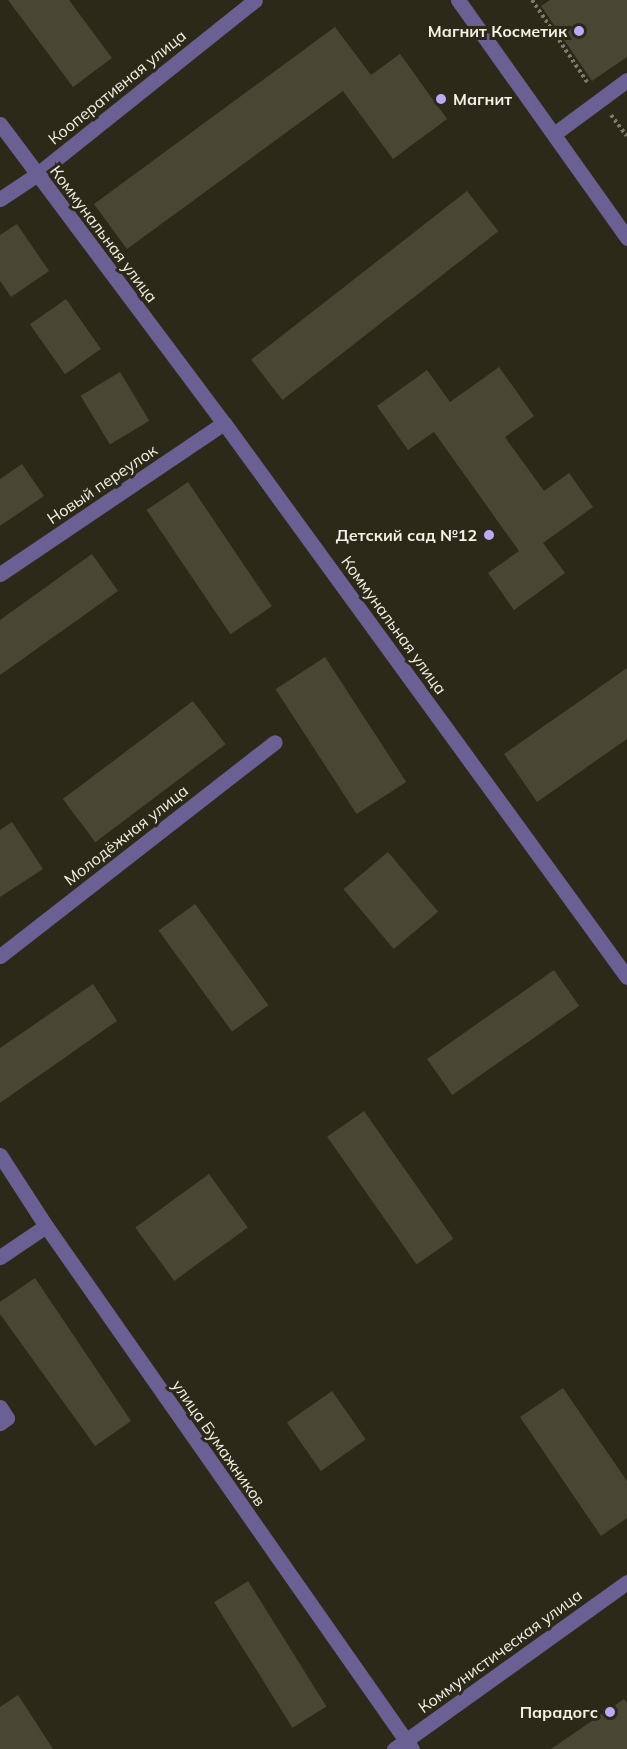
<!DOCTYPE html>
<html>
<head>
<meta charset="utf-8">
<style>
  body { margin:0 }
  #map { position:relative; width:627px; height:1749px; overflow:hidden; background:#2d2918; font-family:Mulish,sans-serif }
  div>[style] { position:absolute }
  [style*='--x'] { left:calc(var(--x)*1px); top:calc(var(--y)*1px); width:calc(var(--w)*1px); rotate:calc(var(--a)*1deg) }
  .building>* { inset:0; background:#4a4634; transform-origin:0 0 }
  .path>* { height:4px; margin-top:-2px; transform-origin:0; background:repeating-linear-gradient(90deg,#7d7a6b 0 3px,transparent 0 6px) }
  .minor>* { height:15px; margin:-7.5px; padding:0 7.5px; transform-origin:7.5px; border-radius:7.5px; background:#6b6093 }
  .dots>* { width:16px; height:16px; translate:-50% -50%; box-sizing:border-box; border:3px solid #2d2918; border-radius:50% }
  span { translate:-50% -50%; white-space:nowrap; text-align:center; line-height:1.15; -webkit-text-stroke:6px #2d2918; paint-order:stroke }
  .poi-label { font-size:16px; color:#f3f0e5; font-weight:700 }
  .right { translate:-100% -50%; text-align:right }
  .left { translate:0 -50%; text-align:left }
  .street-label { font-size:16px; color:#f3f0e5 }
</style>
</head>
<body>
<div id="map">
  <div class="building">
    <i style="clip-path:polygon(8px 0,69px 0,112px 58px,73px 87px)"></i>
    <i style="clip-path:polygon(550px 0,627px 0,627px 57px,592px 81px,541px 6px)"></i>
    <i style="clip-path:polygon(335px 27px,371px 75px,400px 54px,447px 119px,393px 159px,343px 91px,127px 249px,94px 204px)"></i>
    <i style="left:467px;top:191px;width:51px;height:274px;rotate:52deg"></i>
    <i style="clip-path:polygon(17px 224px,49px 271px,11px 297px,0 281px,0 235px)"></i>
    <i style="left:66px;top:299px;width:61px;height:44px;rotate:55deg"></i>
    <i style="clip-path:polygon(499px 367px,534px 416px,505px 437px,544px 491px,569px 473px,593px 507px,543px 543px,565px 573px,514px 610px,488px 573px,519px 551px,434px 432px,408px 450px,377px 406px,427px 370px,450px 402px)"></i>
    <i style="left:120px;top:372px;width:57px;height:46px;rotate:59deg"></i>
    <i style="clip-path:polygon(22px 464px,44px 496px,0 526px,0 479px)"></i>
    <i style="left:188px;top:482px;width:150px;height:50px;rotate:56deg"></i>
    <i style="clip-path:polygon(92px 554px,118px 591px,0 675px,0 620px)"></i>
    <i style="left:325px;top:657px;width:149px;height:59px;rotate:57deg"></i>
    <i style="clip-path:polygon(627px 668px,627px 739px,537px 802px,504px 754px)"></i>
    <i style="left:193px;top:701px;width:54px;height:163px;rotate:53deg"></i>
    <i style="clip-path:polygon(12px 822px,43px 869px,0 897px,0 830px)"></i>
    <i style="left:388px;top:852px;width:78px;height:58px;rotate:50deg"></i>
    <i style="left:195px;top:904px;width:125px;height:45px;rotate:54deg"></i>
    <i style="left:554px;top:970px;width:44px;height:155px;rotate:55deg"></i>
    <i style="clip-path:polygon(93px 984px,117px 1021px,0 1103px,0 1048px)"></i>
    <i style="left:364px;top:1111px;width:156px;height:45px;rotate:55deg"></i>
    <i style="left:209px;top:1174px;width:66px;height:91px;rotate:54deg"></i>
    <i style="clip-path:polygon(35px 1278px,131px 1421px,95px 1446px,0 1314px,0 1302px)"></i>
    <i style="clip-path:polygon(563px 1388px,627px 1481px,627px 1518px,601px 1536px,520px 1417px)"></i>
    <i style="left:332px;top:1391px;width:59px;height:55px;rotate:55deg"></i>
    <i style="left:248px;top:1581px;width:148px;height:40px;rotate:58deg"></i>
    <i style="clip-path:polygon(18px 1695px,53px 1749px,0 1749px,0 1707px)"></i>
    <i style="clip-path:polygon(624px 1699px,627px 1703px,627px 1749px,551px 1749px)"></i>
  </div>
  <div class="path">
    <i style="--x:532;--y:0;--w:99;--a:56.1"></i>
    <i style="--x:611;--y:115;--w:26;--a:53"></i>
  </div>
  <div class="minor">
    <i style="--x:458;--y:0;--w:292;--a:54.6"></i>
    <i style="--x:0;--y:124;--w:374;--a:53.2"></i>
    <i style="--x:224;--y:423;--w:685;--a:53.97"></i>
    <i style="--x:554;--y:134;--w:91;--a:-36.5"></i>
    <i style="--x:0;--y:199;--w:43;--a:-33.7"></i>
    <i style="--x:36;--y:175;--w:280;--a:-38.6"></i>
    <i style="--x:0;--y:574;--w:270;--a:-34"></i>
    <i style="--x:0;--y:956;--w:348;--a:-37.9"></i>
    <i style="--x:0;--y:1155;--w:85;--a:57.1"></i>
    <i style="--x:46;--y:1226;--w:638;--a:55.02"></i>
    <i style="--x:0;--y:1257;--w:55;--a:-34"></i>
    <i style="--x:0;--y:1407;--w:13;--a:58"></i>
    <i style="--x:7;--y:1418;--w:9;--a:144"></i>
    <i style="--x:394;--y:1749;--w:287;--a:-35.6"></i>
  </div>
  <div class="dots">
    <i style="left:579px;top:31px;background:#baaaf7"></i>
    <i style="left:441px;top:99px;background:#baaaf7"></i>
    <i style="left:489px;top:535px;background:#baaaf7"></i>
    <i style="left:610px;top:1712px;background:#baaaf7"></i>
  </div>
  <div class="poi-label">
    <span class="right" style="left:567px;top:31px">Магнит Косметик</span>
    <span class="left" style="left:453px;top:99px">Магнит</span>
    <span class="right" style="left:477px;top:535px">Детский сад №12</span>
    <span class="right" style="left:598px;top:1712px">Парадогс</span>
  </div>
  <div class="street-label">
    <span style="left:117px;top:87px;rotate:-39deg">Кооперативная улица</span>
    <span style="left:104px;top:234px;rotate:53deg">Коммунальная улица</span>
    <span style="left:102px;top:484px;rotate:-34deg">Новый переулок</span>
    <span style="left:394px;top:625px;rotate:54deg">Коммунальная улица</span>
    <span style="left:126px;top:835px;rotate:-38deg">Молодёжная улица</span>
    <span style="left:219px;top:1443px;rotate:55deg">улица Бумажников</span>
    <span style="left:500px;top:1651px;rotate:-36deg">Коммунистическая улица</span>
  </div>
</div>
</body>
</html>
